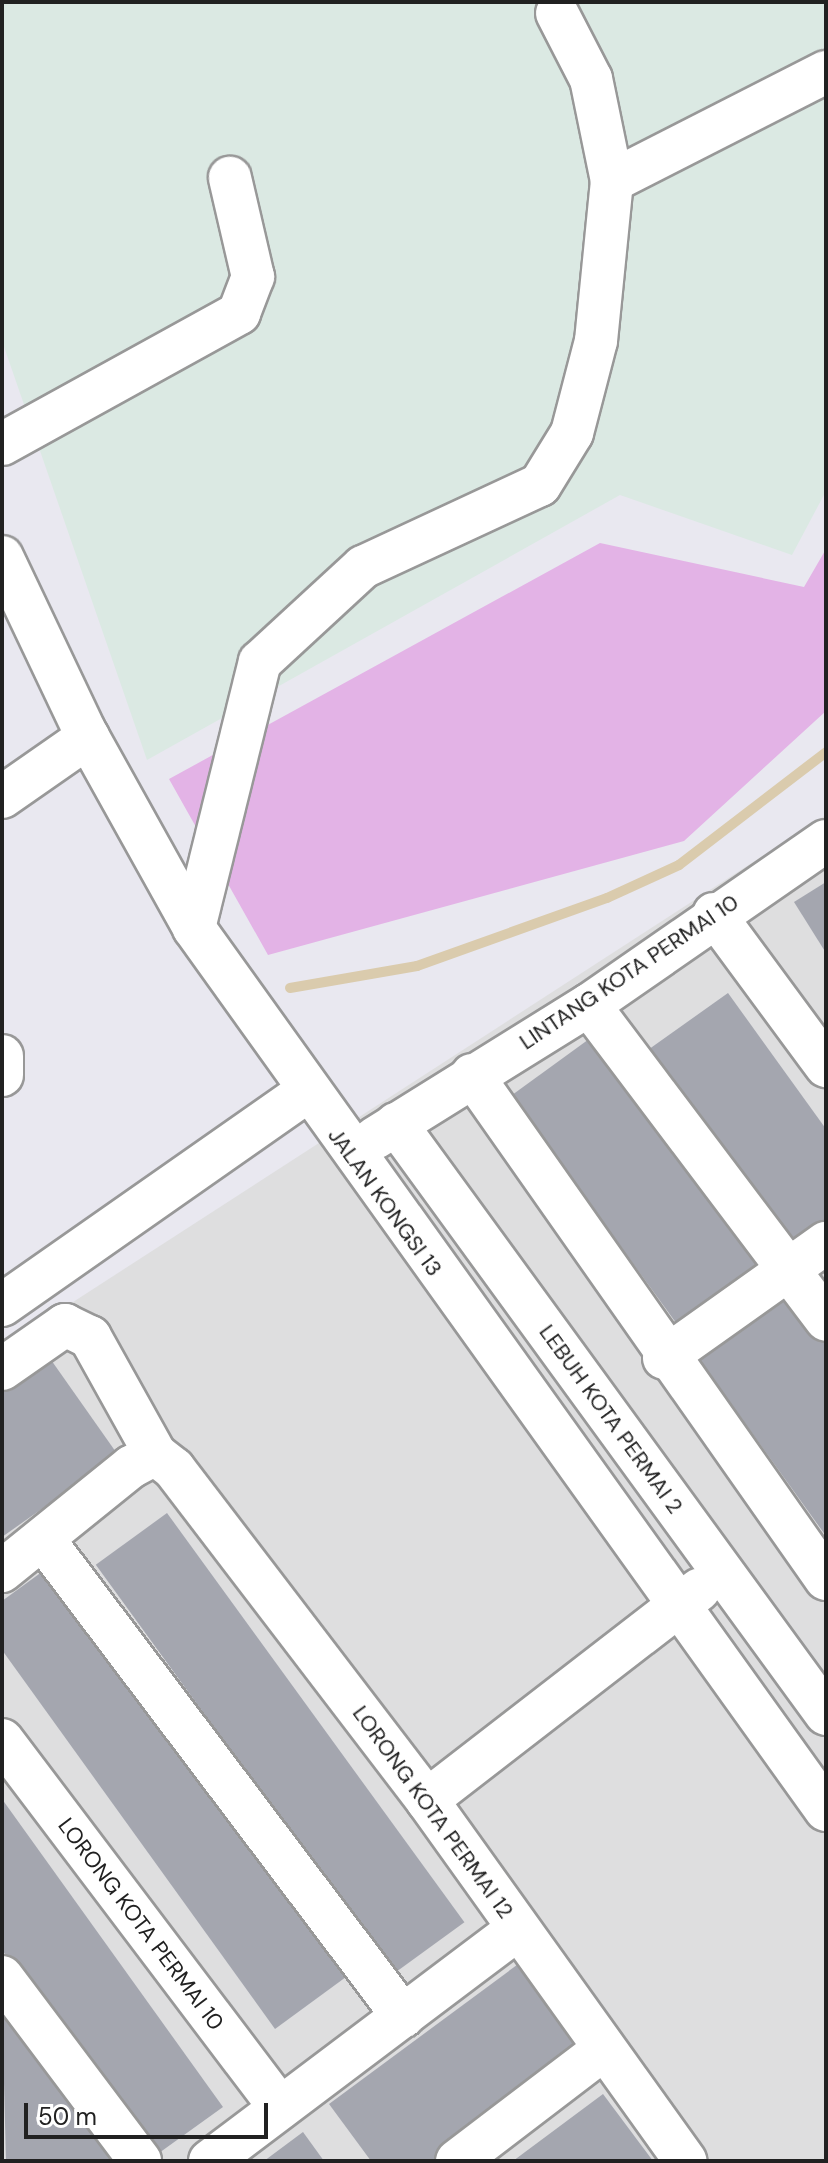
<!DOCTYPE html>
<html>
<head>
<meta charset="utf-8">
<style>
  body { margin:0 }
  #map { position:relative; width:828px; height:2163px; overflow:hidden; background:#e9e8f0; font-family:"DM Sans",sans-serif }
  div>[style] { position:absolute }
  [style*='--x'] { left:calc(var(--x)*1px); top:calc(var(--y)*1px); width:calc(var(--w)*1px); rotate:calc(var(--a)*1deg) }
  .residential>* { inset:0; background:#dededf }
  .industrial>* { inset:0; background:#dbe9e3 }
  .grass>* { inset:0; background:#e3b3e6 }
  .stream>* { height:10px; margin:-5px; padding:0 5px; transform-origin:5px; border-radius:5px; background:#dacbad }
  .building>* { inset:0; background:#a4a6af; transform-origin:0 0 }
  .roads { filter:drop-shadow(2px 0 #989898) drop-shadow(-2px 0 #989898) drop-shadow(0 2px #989898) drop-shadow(0 -2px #989898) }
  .minor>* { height:42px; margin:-21px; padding:0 21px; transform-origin:21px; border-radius:21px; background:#fff }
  span { translate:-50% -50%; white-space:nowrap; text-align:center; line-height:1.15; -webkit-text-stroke:8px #fff; paint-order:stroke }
  .street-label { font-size:22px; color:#212121 }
  .frame { position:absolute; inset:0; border:4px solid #212121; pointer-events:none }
  .scale { position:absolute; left:24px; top:2103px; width:244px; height:36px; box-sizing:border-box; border:4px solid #212121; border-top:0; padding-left:10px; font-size:24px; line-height:28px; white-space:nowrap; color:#212121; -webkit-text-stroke:6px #fff; paint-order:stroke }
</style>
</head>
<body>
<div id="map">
  <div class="residential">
    <i style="clip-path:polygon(826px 815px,826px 2161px,2px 2161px,2px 1348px)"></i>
  </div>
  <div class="industrial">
    <i style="clip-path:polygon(2px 2px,826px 2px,826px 491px,792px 555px,620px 495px,147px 760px,2px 341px)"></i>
  </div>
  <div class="grass">
    <i style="clip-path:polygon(600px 543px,804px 587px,826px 549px,826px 711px,684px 841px,268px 955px,169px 779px)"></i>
  </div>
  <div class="stream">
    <i style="--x:290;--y:988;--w:129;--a:-9.8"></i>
    <i style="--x:417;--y:966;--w:202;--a:-19.7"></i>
    <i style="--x:607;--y:898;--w:79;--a:-24.6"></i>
    <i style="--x:679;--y:865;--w:185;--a:-37.5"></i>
  </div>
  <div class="building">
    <i style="clip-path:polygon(826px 882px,826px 953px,794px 902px)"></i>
    <i style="clip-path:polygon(728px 993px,826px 1129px,826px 1220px,786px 1248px,645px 1052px)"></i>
    <i style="left:596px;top:1034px;width:289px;height:105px;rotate:54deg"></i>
    <i style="clip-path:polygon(790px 1292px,826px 1342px,826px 1536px,698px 1358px)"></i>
    <i style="clip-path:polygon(49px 1357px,118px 1455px,2px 1537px,2px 1390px)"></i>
    <i style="left:167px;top:1513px;width:506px;height:88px;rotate:54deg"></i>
    <i style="clip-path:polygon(50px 1566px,346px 1977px,275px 2029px,2px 1650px,2px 1601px)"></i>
    <i style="clip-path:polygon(2px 1799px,223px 2107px,152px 2158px,2px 1950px)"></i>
    <i style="clip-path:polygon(521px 1962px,588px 2054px,442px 2161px,371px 2161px,329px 2104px)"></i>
    <i style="clip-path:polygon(2px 2005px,114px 2161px,6px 2161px)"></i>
    <i style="clip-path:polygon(603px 2094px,653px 2161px,513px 2161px)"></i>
    <i style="clip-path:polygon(303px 2132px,324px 2161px,264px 2161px)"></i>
  </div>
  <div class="roads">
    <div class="minor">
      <i style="--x:612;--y:181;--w:240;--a:-27"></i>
      <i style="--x:2;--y:444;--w:271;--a:-28.9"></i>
      <i style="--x:239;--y:313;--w:39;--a:-69"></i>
      <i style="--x:253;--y:277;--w:102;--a:-103.1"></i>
      <i style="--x:2;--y:557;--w:191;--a:64.6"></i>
      <i style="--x:84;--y:730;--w:227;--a:60.9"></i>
      <i style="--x:194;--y:928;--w:1085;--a:54.38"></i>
      <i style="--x:2;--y:797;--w:105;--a:-34.9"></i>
      <i style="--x:714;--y:914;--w:189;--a:53.6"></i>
      <i style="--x:194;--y:928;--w:274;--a:-76.1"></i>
      <i style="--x:260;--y:662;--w:140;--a:-42.7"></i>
      <i style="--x:363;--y:567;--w:195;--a:-24.9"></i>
      <i style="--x:540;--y:485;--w:61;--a:-58.4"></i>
      <i style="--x:572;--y:433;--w:95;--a:-75.4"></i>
      <i style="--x:596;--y:341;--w:161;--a:-84.3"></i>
      <i style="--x:612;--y:181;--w:104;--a:-101.6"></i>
      <i style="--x:591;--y:79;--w:74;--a:-117.3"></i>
      <i style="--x:589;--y:1005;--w:394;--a:53"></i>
      <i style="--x:2;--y:1056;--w:19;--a:90"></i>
      <i style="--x:472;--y:1075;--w:616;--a:54.92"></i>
      <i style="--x:396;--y:1124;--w:730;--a:53.91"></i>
      <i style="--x:375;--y:1138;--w:252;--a:-31.9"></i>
      <i style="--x:589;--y:1005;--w:288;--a:-34.7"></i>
      <i style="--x:2;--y:1305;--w:371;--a:-35"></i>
      <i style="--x:664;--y:1358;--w:199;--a:-35.4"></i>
      <i style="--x:2;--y:1369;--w:77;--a:-34.9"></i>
      <i style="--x:65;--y:1325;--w:28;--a:26"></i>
      <i style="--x:90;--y:1337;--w:134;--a:60.9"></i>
      <i style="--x:43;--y:1539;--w:598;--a:52.96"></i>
      <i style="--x:2;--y:1571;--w:166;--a:-38.9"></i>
      <i style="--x:131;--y:1467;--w:27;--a:-28"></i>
      <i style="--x:155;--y:1454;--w:24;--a:38"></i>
      <i style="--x:174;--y:1469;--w:417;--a:52.6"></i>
      <i style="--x:427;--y:1800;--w:444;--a:54.4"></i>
      <i style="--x:2;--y:1740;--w:461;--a:52.9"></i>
      <i style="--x:427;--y:1800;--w:344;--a:-37.7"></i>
      <i style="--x:2;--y:1977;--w:230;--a:53.1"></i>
      <i style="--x:210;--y:2161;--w:386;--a:-37"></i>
      <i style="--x:457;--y:2161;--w:185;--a:-37.3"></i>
    </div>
  </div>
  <div class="street-label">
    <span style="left:629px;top:972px;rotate:-34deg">LINTANG KOTA PERMAI 10</span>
    <span style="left:385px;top:1202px;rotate:54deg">JALAN KONGSI 13</span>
    <span style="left:611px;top:1419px;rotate:54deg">LEBUH KOTA PERMAI 2</span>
    <span style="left:433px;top:1812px;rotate:54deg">LORONG KOTA PERMAI 12</span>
    <span style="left:141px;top:1924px;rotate:53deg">LORONG KOTA PERMAI 10</span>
  </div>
  <div class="frame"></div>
  <div class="scale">50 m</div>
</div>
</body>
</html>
